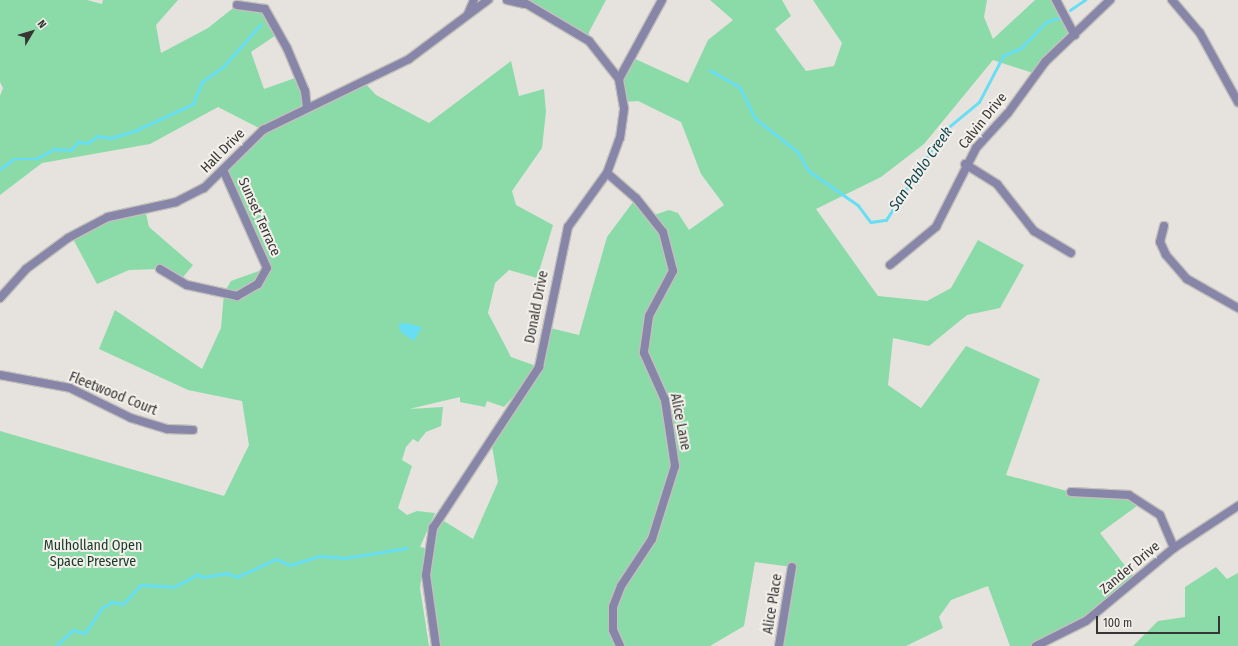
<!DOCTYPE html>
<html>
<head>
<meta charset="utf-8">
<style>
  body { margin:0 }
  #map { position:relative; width:1238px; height:646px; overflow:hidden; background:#e6e3de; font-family:"Fira Sans Condensed",sans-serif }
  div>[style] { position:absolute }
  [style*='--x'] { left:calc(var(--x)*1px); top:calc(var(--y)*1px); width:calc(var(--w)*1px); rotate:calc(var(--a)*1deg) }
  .green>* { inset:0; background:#8adba7 }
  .water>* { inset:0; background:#67def3 }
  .stream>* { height:2.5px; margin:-1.25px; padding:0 1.25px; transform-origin:1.25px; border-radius:1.25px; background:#67def3 }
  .roads { filter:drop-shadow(1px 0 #c3c0bc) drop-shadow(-1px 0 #c3c0bc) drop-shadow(0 1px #c3c0bc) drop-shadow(0 -1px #c3c0bc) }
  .street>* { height:8px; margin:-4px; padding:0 4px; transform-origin:4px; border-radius:4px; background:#8786a8 }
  span { translate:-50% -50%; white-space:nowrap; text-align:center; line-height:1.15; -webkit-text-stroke:4px #f3f0eb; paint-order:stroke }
  .street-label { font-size:14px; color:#373634 }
  .park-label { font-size:14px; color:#163a25 }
  .water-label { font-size:15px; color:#134851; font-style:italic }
  .north { position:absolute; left:12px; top:12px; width:40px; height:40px; -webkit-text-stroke:3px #f3f0eb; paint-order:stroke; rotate:52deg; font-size:11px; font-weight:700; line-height:16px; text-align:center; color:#373634 }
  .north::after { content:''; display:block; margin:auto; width:14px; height:18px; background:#373634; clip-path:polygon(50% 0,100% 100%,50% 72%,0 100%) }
  .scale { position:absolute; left:1096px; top:616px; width:124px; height:18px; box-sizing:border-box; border:2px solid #373634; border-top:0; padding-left:5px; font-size:12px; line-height:14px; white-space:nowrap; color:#373634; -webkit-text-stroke:3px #f3f0eb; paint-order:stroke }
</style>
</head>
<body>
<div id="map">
  <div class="green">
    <i style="clip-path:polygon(0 0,87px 0,102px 4px,103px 0,178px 0,156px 25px,161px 53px,208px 28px,237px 5px,265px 9px,279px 33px,251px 52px,264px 89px,298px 77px,307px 107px,364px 82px,376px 95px,429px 123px,511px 61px,519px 96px,544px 89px,546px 112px,542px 148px,512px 191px,516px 205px,553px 225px,537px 278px,509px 270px,495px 283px,488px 313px,511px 357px,539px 367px,546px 327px,579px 335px,607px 237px,636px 198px,651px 216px,669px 210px,678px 213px,689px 230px,724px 205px,701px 174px,681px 122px,638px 101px,623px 102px,619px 79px,631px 57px,688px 83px,708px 40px,733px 20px,710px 0,782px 0,791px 16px,775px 29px,806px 71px,834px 66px,842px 43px,813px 0,987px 0,984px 17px,993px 39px,1035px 0,1056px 0,1075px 35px,1036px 74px,993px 60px,924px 144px,881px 177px,816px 209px,878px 296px,927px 301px,951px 288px,978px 240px,1024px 265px,1000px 308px,967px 315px,929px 346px,893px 338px,888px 385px,921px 408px,966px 346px,1040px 379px,1006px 475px,1071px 492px,1129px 495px,1141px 503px,1100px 533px,1136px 580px,1086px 621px,1046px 642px,1048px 646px,1010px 646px,988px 586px,951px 600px,939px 617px,943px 628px,906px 646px,781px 646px,792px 567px,755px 562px,744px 626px,710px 646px,436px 646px,426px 575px,439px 518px,473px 539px,498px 482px,491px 440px,537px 370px,504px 407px,487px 401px,485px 407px,460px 402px,460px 397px,409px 409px,443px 407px,441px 426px,426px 432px,418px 442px,413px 439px,406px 447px,402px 460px,412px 466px,398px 508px,407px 515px,417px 511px,435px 513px,420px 547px,425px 548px,420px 588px,429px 646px,0 646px,0 431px,224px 496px,249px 445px,242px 401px,188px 390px,99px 349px,115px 310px,202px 369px,221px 328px,224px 293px,231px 281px,267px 268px,224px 172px,263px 130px,218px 107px,150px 144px,42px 163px,0 195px,0 96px,3px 88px,0 82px)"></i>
    <i style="clip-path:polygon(520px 0,606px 0,589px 32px,589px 41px)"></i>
    <i style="clip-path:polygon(145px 209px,149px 227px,193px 265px,180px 281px,160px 269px,129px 270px,97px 284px,72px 237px,108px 217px)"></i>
    <i style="clip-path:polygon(1216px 567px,1227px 579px,1238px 573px,1238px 646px,1133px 646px,1158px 621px,1185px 617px,1185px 587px)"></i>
  </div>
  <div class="water">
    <i style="clip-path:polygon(405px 323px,422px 327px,414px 341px,401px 332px,398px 324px)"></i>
  </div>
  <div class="stream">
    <i style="--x:1070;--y:10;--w:18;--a:-34"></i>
    <i style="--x:710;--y:70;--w:34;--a:30"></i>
    <i style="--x:740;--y:87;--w:34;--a:64"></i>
    <i style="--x:755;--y:118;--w:55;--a:38.3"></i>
    <i style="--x:798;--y:152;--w:22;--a:60"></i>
    <i style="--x:809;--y:171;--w:60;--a:34.8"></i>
    <i style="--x:858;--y:205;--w:21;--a:53"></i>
    <i style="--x:871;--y:222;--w:15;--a:-8"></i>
    <i style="--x:886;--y:220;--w:106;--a:-56.9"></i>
    <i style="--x:944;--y:131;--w:45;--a:-39.6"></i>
    <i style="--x:979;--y:102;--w:52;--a:-62.4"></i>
    <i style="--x:1003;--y:56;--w:20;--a:-24"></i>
    <i style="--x:1021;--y:48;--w:36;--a:-46"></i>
    <i style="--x:1046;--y:22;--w:13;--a:-18"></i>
    <i style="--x:0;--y:169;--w:17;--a:-36"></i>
    <i style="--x:14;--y:159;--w:22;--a:0"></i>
    <i style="--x:36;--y:159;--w:21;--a:-29"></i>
    <i style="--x:54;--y:149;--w:17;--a:3"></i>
    <i style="--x:71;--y:150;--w:11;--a:-49"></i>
    <i style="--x:78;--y:142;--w:10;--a:6"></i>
    <i style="--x:88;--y:143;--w:11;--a:-38"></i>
    <i style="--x:97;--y:136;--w:14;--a:8"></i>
    <i style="--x:111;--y:138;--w:27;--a:-17"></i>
    <i style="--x:137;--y:130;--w:62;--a:-24.9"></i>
    <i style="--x:193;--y:104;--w:24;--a:-68"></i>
    <i style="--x:202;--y:82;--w:26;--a:-36"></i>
    <i style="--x:223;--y:67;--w:56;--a:-48.6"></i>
    <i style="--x:56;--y:646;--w:23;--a:-43"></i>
    <i style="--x:73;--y:630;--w:12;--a:14"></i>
    <i style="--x:85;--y:633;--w:30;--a:-56"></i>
    <i style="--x:102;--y:608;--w:12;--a:-31"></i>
    <i style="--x:112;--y:602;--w:11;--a:10"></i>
    <i style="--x:123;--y:604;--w:26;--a:-47"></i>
    <i style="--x:141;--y:585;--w:33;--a:3"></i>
    <i style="--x:174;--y:587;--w:27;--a:-28"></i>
    <i style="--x:198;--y:574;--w:6;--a:31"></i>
    <i style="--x:203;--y:577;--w:24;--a:-9"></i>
    <i style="--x:227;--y:573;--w:11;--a:22"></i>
    <i style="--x:237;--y:577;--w:43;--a:-24.8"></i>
    <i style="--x:276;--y:559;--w:15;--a:23"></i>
    <i style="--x:290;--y:565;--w:30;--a:-17"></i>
    <i style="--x:319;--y:556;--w:26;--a:4"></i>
    <i style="--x:345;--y:558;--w:62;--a:-9.3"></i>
  </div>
  <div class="roads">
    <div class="street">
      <i style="--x:507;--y:0;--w:17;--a:13"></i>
      <i style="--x:1056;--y:0;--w:40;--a:62"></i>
      <i style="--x:1172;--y:0;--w:43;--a:49.7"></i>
      <i style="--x:1200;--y:33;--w:79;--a:61.2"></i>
      <i style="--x:237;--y:5;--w:28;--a:8"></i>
      <i style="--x:265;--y:9;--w:45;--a:60.6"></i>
      <i style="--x:287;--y:48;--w:47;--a:67.3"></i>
      <i style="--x:305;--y:91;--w:16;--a:83"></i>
      <i style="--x:468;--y:14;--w:15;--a:-67"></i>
      <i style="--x:619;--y:79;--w:90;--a:-61.4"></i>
      <i style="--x:965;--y:164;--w:38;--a:32"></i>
      <i style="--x:997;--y:184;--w:60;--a:51.8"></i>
      <i style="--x:1034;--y:231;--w:43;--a:30.7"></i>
      <i style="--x:607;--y:173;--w:38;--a:41"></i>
      <i style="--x:636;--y:198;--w:43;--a:51.5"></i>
      <i style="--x:663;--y:232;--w:40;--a:75.6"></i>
      <i style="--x:673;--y:271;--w:51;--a:118.1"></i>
      <i style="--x:649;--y:316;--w:37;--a:98"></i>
      <i style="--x:644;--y:353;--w:51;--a:65.9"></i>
      <i style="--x:665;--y:400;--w:67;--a:81.4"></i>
      <i style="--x:675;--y:466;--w:77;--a:107.5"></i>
      <i style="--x:652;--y:539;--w:56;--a:123.4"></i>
      <i style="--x:621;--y:586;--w:22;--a:111"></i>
      <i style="--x:613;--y:607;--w:23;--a:90"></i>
      <i style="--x:613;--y:630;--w:17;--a:66"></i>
      <i style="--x:1164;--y:226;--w:16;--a:104"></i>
      <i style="--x:1160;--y:242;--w:14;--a:65"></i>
      <i style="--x:1166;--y:255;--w:32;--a:49"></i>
      <i style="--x:1187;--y:279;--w:59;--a:29.6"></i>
      <i style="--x:890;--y:265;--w:60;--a:-39.6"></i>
      <i style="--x:936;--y:227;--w:89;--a:-63.1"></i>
      <i style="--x:976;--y:148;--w:47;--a:-47.6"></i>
      <i style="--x:1008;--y:113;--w:63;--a:-54"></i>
      <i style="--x:1045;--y:62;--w:90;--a:-43.6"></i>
      <i style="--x:160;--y:269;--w:31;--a:31"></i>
      <i style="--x:187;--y:285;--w:51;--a:12.4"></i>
      <i style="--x:237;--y:296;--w:24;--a:-30"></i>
      <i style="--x:258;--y:284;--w:18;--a:-61"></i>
      <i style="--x:267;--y:268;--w:105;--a:-114.1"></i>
      <i style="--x:0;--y:298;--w:39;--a:-48"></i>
      <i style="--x:26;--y:269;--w:52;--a:-36.4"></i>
      <i style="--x:68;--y:238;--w:45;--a:-27.7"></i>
      <i style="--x:108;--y:217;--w:70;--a:-12.4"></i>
      <i style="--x:176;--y:202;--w:31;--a:-27"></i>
      <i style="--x:204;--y:188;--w:83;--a:-44.5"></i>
      <i style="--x:263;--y:130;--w:162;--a:-25.9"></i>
      <i style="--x:409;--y:59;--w:99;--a:-36.8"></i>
      <i style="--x:0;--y:375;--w:71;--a:10.5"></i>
      <i style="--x:70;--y:388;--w:68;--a:26.2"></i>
      <i style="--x:131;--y:418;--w:38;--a:17"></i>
      <i style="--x:167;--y:429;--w:26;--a:2"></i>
      <i style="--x:1071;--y:492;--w:58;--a:3"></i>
      <i style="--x:1129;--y:495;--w:37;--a:33"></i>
      <i style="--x:1160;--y:515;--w:36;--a:67"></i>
      <i style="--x:436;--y:646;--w:72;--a:-98"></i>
      <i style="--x:426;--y:575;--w:48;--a:-81.5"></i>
      <i style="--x:433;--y:528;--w:193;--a:-56.6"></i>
      <i style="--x:539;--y:367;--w:143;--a:-78.3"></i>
      <i style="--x:568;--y:227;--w:67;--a:-54.2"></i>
      <i style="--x:607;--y:173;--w:37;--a:-70"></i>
      <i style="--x:620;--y:138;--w:30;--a:-82"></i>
      <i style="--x:624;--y:108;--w:29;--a:-100"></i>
      <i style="--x:619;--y:79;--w:48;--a:-128.3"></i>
      <i style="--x:589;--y:41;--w:80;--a:-149.3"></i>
      <i style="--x:779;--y:646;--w:80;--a:-80.7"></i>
      <i style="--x:1036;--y:646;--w:56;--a:-26.6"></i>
      <i style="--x:1086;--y:621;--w:114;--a:-39.7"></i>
      <i style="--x:1174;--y:548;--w:77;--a:-33.3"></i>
    </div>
  </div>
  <div class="street-label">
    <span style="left:983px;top:121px;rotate:-51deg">Calvin Drive</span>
    <span style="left:223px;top:151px;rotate:-45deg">Hall Drive</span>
    <span style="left:259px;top:217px;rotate:66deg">Sunset Terrace</span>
    <span style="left:537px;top:307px;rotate:-79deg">Donald Drive</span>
    <span style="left:113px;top:394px;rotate:22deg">Fleetwood Court</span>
    <span style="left:680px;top:422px;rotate:79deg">Alice Lane</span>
    <span style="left:1130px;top:568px;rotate:-40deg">Zander Drive</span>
    <span style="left:773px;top:604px;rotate:-81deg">Alice Place</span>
  </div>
  <div class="park-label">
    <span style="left:93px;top:554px">Mulholland Open<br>Space Preserve</span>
  </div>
  <div class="water-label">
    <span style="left:921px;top:169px;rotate:-55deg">San Pablo Creek</span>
  </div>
  <div class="north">N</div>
  <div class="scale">100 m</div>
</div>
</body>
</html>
